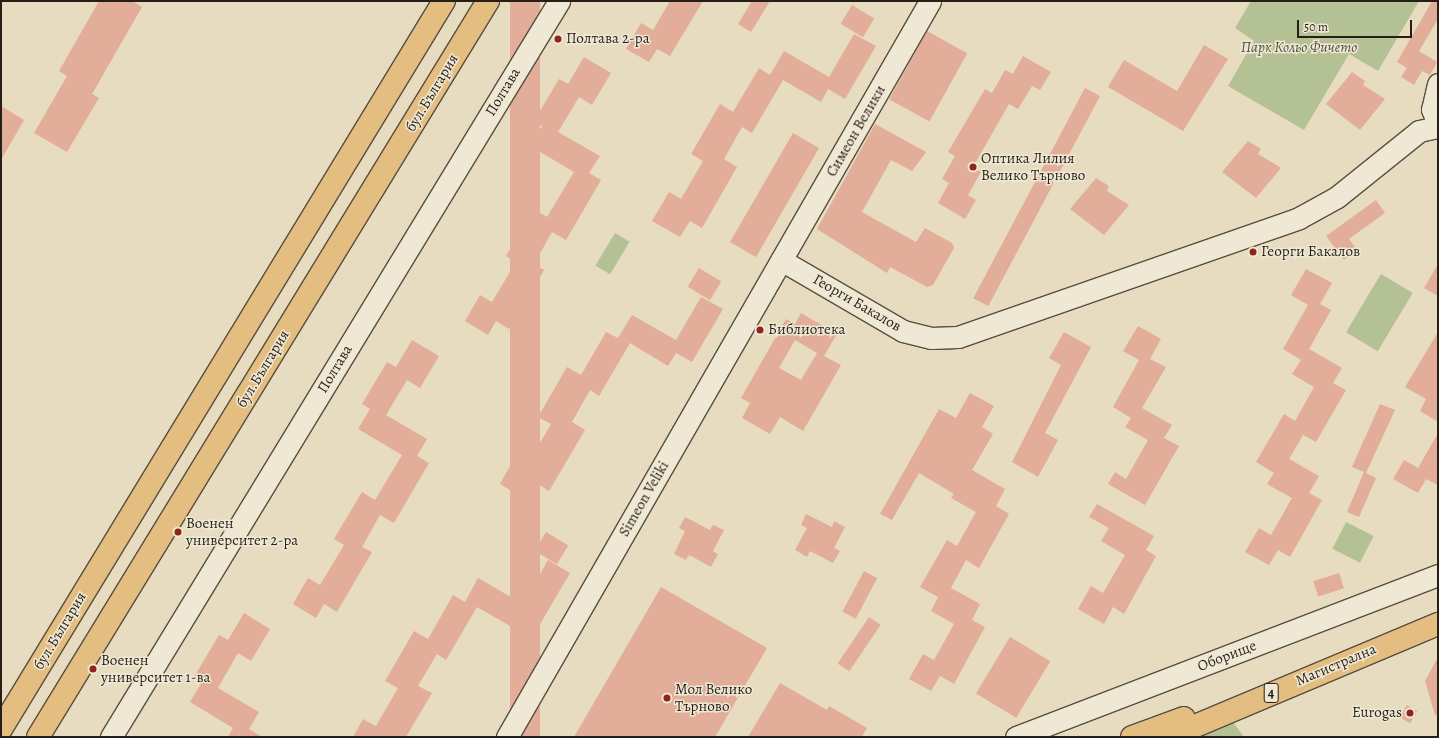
<!DOCTYPE html>
<html>
<head>
<meta charset="utf-8">
<style>
  body { margin:0 }
  #map { position:relative; width:1439px; height:738px; overflow:hidden; background:#e7dcbf; font-family:Alegreya,serif }
  div>[style] { position:absolute }
  [style*='--x'] { left:calc(var(--x)*1px); top:calc(var(--y)*1px); width:calc(var(--w)*1px); rotate:calc(var(--a)*1deg) }
  .green>* { inset:0; background:#b3c194; transform-origin:0 0 }
  .building>* { inset:0; background:#e2ad99; transform-origin:0 0 }
  .roads { filter:drop-shadow(1px 0 #574e40) drop-shadow(-1px 0 #574e40) drop-shadow(0 1px #574e40) drop-shadow(0 -1px #574e40) }
  .minor>* { height:21px; margin:-10.5px; padding:0 10.5px; transform-origin:10.5px; border-radius:10.5px; background:#efe8d5 }
  .major>* { height:22px; margin:-11px; padding:0 11px; transform-origin:11px; border-radius:11px; background:#e4be80 }
  .dots>* { width:11px; height:11px; translate:-50% -50%; box-sizing:border-box; border:2px solid #efe8d5; border-radius:50% }
  span { translate:-50% -50%; white-space:nowrap; text-align:center; line-height:1.15; -webkit-text-stroke:3px #efe8d5; paint-order:stroke }
  .shield-label span { padding:1px 3px; background:#efe8d5; border:1px solid; border-radius:3px; -webkit-text-stroke-width:0 }
  .shield-label { font-size:14px; color:#271f16; font-weight:700 }
  .poi-label { font-size:15px; color:#271f16 }
  .left { translate:0 -50%; text-align:left }
  .right { translate:-100% -50%; text-align:right }
  .park-label { font-size:15px; color:#51503c; font-style:italic }
  .street-label { font-size:15px; color:#271f16 }
  .frame { position:absolute; inset:0; border:2px solid #271f16; pointer-events:none }
  .scale { position:absolute; left:1297px; top:20px; width:115px; height:18px; box-sizing:border-box; border:2px solid #271f16; border-top:0; padding-left:5px; font-size:12px; line-height:14px; white-space:nowrap; color:#271f16; -webkit-text-stroke:3px #efe8d5; paint-order:stroke }
</style>
</head>
<body>
<div id="map">
  <div class="green">
    <i style="clip-path:polygon(1251px 1px,1419px 1px,1378px 71px,1349px 54px,1304px 130px,1228px 86px,1254px 41px,1235px 28px)"></i>
    <i style="left:615px;top:233px;width:17px;height:38px;rotate:31deg"></i>
    <i style="left:1381px;top:274px;width:37px;height:68px;rotate:31deg"></i>
    <i style="left:1346px;top:522px;width:31px;height:30px;rotate:27deg"></i>
    <i style="clip-path:polygon(1232px 721px,1244px 737px,1199px 737px)"></i>
  </div>
  <div class="building">
    <i style="clip-path:polygon(99px 1px,132px 1px,142px 7px,92px 94px,99px 98px,67px 152px,34px 133px,67px 76px,59px 71px)"></i>
    <i style="left:510px;top:1px;width:30px;height:798px"></i>
    <i style="clip-path:polygon(670px 1px,703px 1px,670px 56px,657px 49px,649px 62px,626px 49px,641px 23px,653px 30px)"></i>
    <i style="clip-path:polygon(752px 1px,770px 1px,751px 32px,738px 24px)"></i>
    <i style="clip-path:polygon(1432px 1px,1438px 1px,1438px 19px,1419px 51px,1437px 62px,1430px 75px,1422px 71px,1414px 85px,1401px 77px,1407px 68px,1397px 62px)"></i>
    <i style="left:852px;top:5px;width:26px;height:22px;rotate:31deg"></i>
    <i style="left:927px;top:31px;width:46px;height:78px;rotate:29deg"></i>
    <i style="clip-path:polygon(854px 34px,876px 46px,845px 99px,828px 89px,821px 102px,783px 80px,752px 133px,742px 127px,724px 159px,737px 167px,702px 228px,690px 221px,680px 237px,652px 221px,669px 192px,681px 199px,703px 161px,691px 154px,720px 104px,733px 112px,759px 68px,770px 75px,784px 51px,829px 77px)"></i>
    <i style="clip-path:polygon(1204px 45px,1228px 59px,1183px 131px,1108px 87px,1124px 60px,1177px 91px)"></i>
    <i style="clip-path:polygon(1023px 56px,1051px 72px,1040px 90px,1032px 86px,1018px 109px,1009px 104px,973px 167px,981px 172px,968px 195px,976px 200px,965px 219px,938px 203px,949px 183px,942px 179px,955px 156px,948px 152px,985px 89px,992px 93px,1005px 70px,1013px 74px)"></i>
    <i style="clip-path:polygon(584px 57px,611px 73px,592px 105px,579px 97px,558px 132px,600px 156px,589px 173px,601px 180px,566px 240px,552px 232px,534px 264px,544px 270px,509px 329px,496px 321px,488px 335px,465px 321px,480px 295px,492px 302px,516px 262px,506px 256px,534px 209px,547px 217px,574px 172px,530px 146px,542px 126px,534px 121px,559px 79px,568px 84px)"></i>
    <i style="clip-path:polygon(1352px 72px,1365px 81px,1363px 85px,1385px 99px,1360px 130px,1326px 104px)"></i>
    <i style="left:1085px;top:88px;width:17px;height:238px;rotate:28deg"></i>
    <i style="clip-path:polygon(1px 106px,24px 120px,1px 160px)"></i>
    <i style="clip-path:polygon(875px 124px,926px 152px,912px 171px,891px 160px,862px 212px,916px 242px,925px 228px,952px 243px,954px 248px,933px 285px,927px 287px,890px 267px,887px 273px,817px 229px)"></i>
    <i style="left:793px;top:133px;width:30px;height:126px;rotate:30deg"></i>
    <i style="clip-path:polygon(1248px 141px,1261px 149px,1258px 154px,1281px 168px,1256px 198px,1222px 172px)"></i>
    <i style="clip-path:polygon(1096px 178px,1109px 186px,1107px 191px,1129px 205px,1104px 235px,1070px 209px)"></i>
    <i style="clip-path:polygon(1376px 200px,1385px 213px,1349px 239px,1357px 250px,1344px 260px,1326px 236px)"></i>
    <i style="clip-path:polygon(1438px 264px,1438px 296px,1424px 288px)"></i>
    <i style="left:699px;top:268px;width:26px;height:22px;rotate:31deg"></i>
    <i style="clip-path:polygon(1306px 269px,1332px 283px,1320px 304px,1331px 310px,1309px 349px,1342px 368px,1333px 383px,1346px 390px,1316px 442px,1303px 435px,1289px 459px,1319px 476px,1309px 493px,1322px 500px,1290px 557px,1278px 550px,1269px 565px,1245px 552px,1259px 528px,1271px 535px,1292px 498px,1267px 484px,1274px 473px,1256px 462px,1284px 414px,1295px 421px,1314px 387px,1292px 374px,1301px 360px,1283px 349px,1308px 305px,1291px 295px)"></i>
    <i style="clip-path:polygon(701px 297px,723px 309px,692px 362px,676px 353px,668px 366px,630px 343px,599px 396px,590px 390px,572px 422px,585px 430px,549px 491px,538px 484px,528px 501px,500px 484px,516px 455px,529px 462px,551px 424px,538px 417px,567px 367px,581px 375px,606px 332px,618px 338px,632px 315px,676px 340px)"></i>
    <i style="clip-path:polygon(evenodd,801px 313px,837px 334px,824px 356px,841px 365px,803px 431px,780px 417px,770px 434px,742px 418px,750px 403px,741px 398px,786px 319px,795px 324px,801px 313px,795px 340px,817px 353px,801px 380px,779px 368px,795px 340px)"></i>
    <i style="clip-path:polygon(1138px 326px,1161px 339px,1150px 359px,1166px 367px,1142px 408px,1172px 425px,1164px 438px,1179px 446px,1145px 505px,1108px 484px,1115px 472px,1126px 479px,1148px 440px,1125px 427px,1131px 418px,1113px 407px,1139px 360px,1123px 351px)"></i>
    <i style="clip-path:polygon(1064px 332px,1091px 347px,1045px 433px,1058px 440px,1038px 477px,1012px 462px,1061px 365px,1049px 358px)"></i>
    <i style="clip-path:polygon(1438px 332px,1438px 422px,1420px 411px,1426px 399px,1405px 387px)"></i>
    <i style="clip-path:polygon(412px 340px,439px 356px,420px 388px,407px 380px,386px 415px,427px 439px,417px 456px,429px 463px,394px 523px,380px 515px,362px 547px,372px 552px,337px 612px,324px 604px,316px 618px,293px 604px,308px 578px,320px 585px,344px 545px,334px 539px,362px 492px,375px 500px,402px 455px,358px 429px,370px 409px,362px 404px,387px 362px,396px 367px)"></i>
    <i style="clip-path:polygon(970px 393px,994px 406px,982px 427px,993px 434px,972px 470px,1005px 489px,996px 506px,1009px 514px,979px 568px,966px 560px,951px 588px,980px 604px,972px 620px,985px 627px,954px 684px,940px 676px,931px 691px,909px 679px,923px 654px,934px 660px,954px 624px,931px 611px,938px 597px,920px 587px,947px 540px,957px 546px,976px 512px,951px 498px,954px 494px,919px 473px,892px 520px,880px 514px,939px 409px,956px 418px)"></i>
    <i style="clip-path:polygon(1380px 404px,1395px 410px,1366px 473px,1376px 478px,1359px 517px,1347px 512px,1364px 472px,1352px 467px)"></i>
    <i style="clip-path:polygon(1438px 433px,1438px 485px,1426px 479px,1418px 493px,1393px 479px,1404px 460px,1418px 468px)"></i>
    <i style="clip-path:polygon(1097px 504px,1154px 536px,1146px 550px,1156px 556px,1124px 614px,1113px 607px,1104px 624px,1078px 609px,1091px 586px,1103px 593px,1125px 555px,1101px 541px,1109px 528px,1089px 517px)"></i>
    <i style="clip-path:polygon(806px 514px,832px 527px,834px 521px,845px 527px,834px 548px,840px 551px,833px 563px,810px 551px,807px 557px,795px 550px,807px 528px,801px 525px)"></i>
    <i style="clip-path:polygon(685px 517px,710px 530px,713px 525px,724px 530px,713px 551px,718px 554px,711px 567px,689px 555px,686px 560px,674px 554px,685px 531px,679px 528px)"></i>
    <i style="left:546px;top:532px;width:26px;height:22px;rotate:31deg"></i>
    <i style="clip-path:polygon(548px 560px,570px 573px,539px 626px,522px 616px,515px 629px,477px 607px,446px 660px,437px 654px,418px 686px,432px 693px,406px 737px,353px 737px,363px 719px,376px 726px,398px 688px,385px 681px,414px 631px,428px 639px,453px 595px,465px 602px,478px 578px,523px 604px)"></i>
    <i style="left:864px;top:571px;width:15px;height:46px;rotate:28deg"></i>
    <i style="left:1339px;top:573px;width:16px;height:27px;rotate:72deg"></i>
    <i style="clip-path:polygon(661px 587px,767px 648px,760px 660px,715px 737px,574px 737px)"></i>
    <i style="clip-path:polygon(244px 613px,270px 629px,251px 661px,238px 653px,218px 688px,259px 712px,249px 729px,262px 737px,228px 737px,233px 728px,190px 702px,202px 682px,194px 677px,219px 635px,228px 640px)"></i>
    <i style="left:869px;top:617px;width:14px;height:56px;rotate:34deg"></i>
    <i style="left:1010px;top:637px;width:47px;height:66px;rotate:31deg"></i>
    <i style="clip-path:polygon(1438px 657px,1438px 715px,1435px 715px,1425px 681px)"></i>
    <i style="clip-path:polygon(780px 683px,827px 710px,829px 706px,867px 728px,862px 737px,748px 737px)"></i>
    <i style="left:1407px;top:705px;width:12px;height:14px;rotate:31deg"></i>
  </div>
  <div class="roads">
    <div class="minor">
      <i style="--x:1438;--y:84;--w:26;--a:103"></i>
      <i style="--x:1432;--y:109;--w:16;--a:68"></i>
      <i style="--x:781;--y:260;--w:141;--a:30.2"></i>
      <i style="--x:903;--y:331;--w:29;--a:14"></i>
      <i style="--x:931;--y:338;--w:27;--a:-2"></i>
      <i style="--x:958;--y:337;--w:361;--a:-19.2"></i>
      <i style="--x:1299;--y:218;--w:43;--a:-28.9"></i>
      <i style="--x:1337;--y:197;--w:105;--a:-38.8"></i>
      <i style="--x:1419;--y:131;--w:19;--a:-12"></i>
      <i style="--x:111;--y:737;--w:862;--a:-58.67"></i>
      <i style="--x:507;--y:737;--w:849;--a:-60.11"></i>
      <i style="--x:1016;--y:737;--w:452;--a:-21"></i>
    </div>
    <div class="major">
      <i style="--x:1;--y:729;--w:852;--a:-58.68"></i>
      <i style="--x:38;--y:737;--w:863;--a:-58.56"></i>
      <i style="--x:1132;--y:737;--w:55;--a:-20.1"></i>
      <i style="--x:1169;--y:737;--w:292;--a:-22.8"></i>
    </div>
  </div>
  <div class="dots">
    <i style="left:558px;top:39px;background:#8f2418"></i>
    <i style="left:973px;top:167px;background:#8f2418"></i>
    <i style="left:1253px;top:252px;background:#8f2418"></i>
    <i style="left:760px;top:330px;background:#8f2418"></i>
    <i style="left:178px;top:532px;background:#8f2418"></i>
    <i style="left:93px;top:669px;background:#8f2418"></i>
    <i style="left:667px;top:698px;background:#8f2418"></i>
    <i style="left:1410px;top:713px;background:#8f2418"></i>
  </div>
  <div class="shield-label">
    <span style="left:1271px;top:693px">4</span>
  </div>
  <div class="poi-label">
    <span class="left" style="left:566px;top:39px">Полтава 2-ра</span>
    <span class="left" style="left:981px;top:167px">Оптика Лилия<br>Велико Търново</span>
    <span class="left" style="left:1261px;top:252px">Георги Бакалов</span>
    <span class="left" style="left:768px;top:330px">Библиотека</span>
    <span class="left" style="left:186px;top:532px">Военен<br>университет 2-ра</span>
    <span class="left" style="left:101px;top:669px">Военен<br>университет 1-ва</span>
    <span class="left" style="left:675px;top:698px">Мол Велико<br>Търново</span>
    <span class="right" style="left:1402px;top:713px">Eurogas</span>
  </div>
  <div class="park-label">
    <span style="left:1299px;top:48px">Парк Кольо Фичето</span>
  </div>
  <div class="street-label">
    <span style="left:503px;top:92px;rotate:-59deg">Полтава</span>
    <span style="left:432px;top:93px;rotate:-59deg">бул.България</span>
    <span style="left:856px;top:131px;rotate:-60deg">Симеон Велики</span>
    <span style="left:857px;top:303px;rotate:30deg">Георги Бакалов</span>
    <span style="left:263px;top:369px;rotate:-59deg">бул.България</span>
    <span style="left:335px;top:369px;rotate:-59deg">Полтава</span>
    <span style="left:644px;top:499px;rotate:-60deg">Simeon Veliki</span>
    <span style="left:60px;top:631px;rotate:-59deg">бул.България</span>
    <span style="left:1227px;top:656px;rotate:-21deg">Оборище</span>
    <span style="left:1336px;top:665px;rotate:-23deg">Магистрална</span>
  </div>
  <div class="frame"></div>
  <div class="scale">50 m</div>
</div>
</body>
</html>
